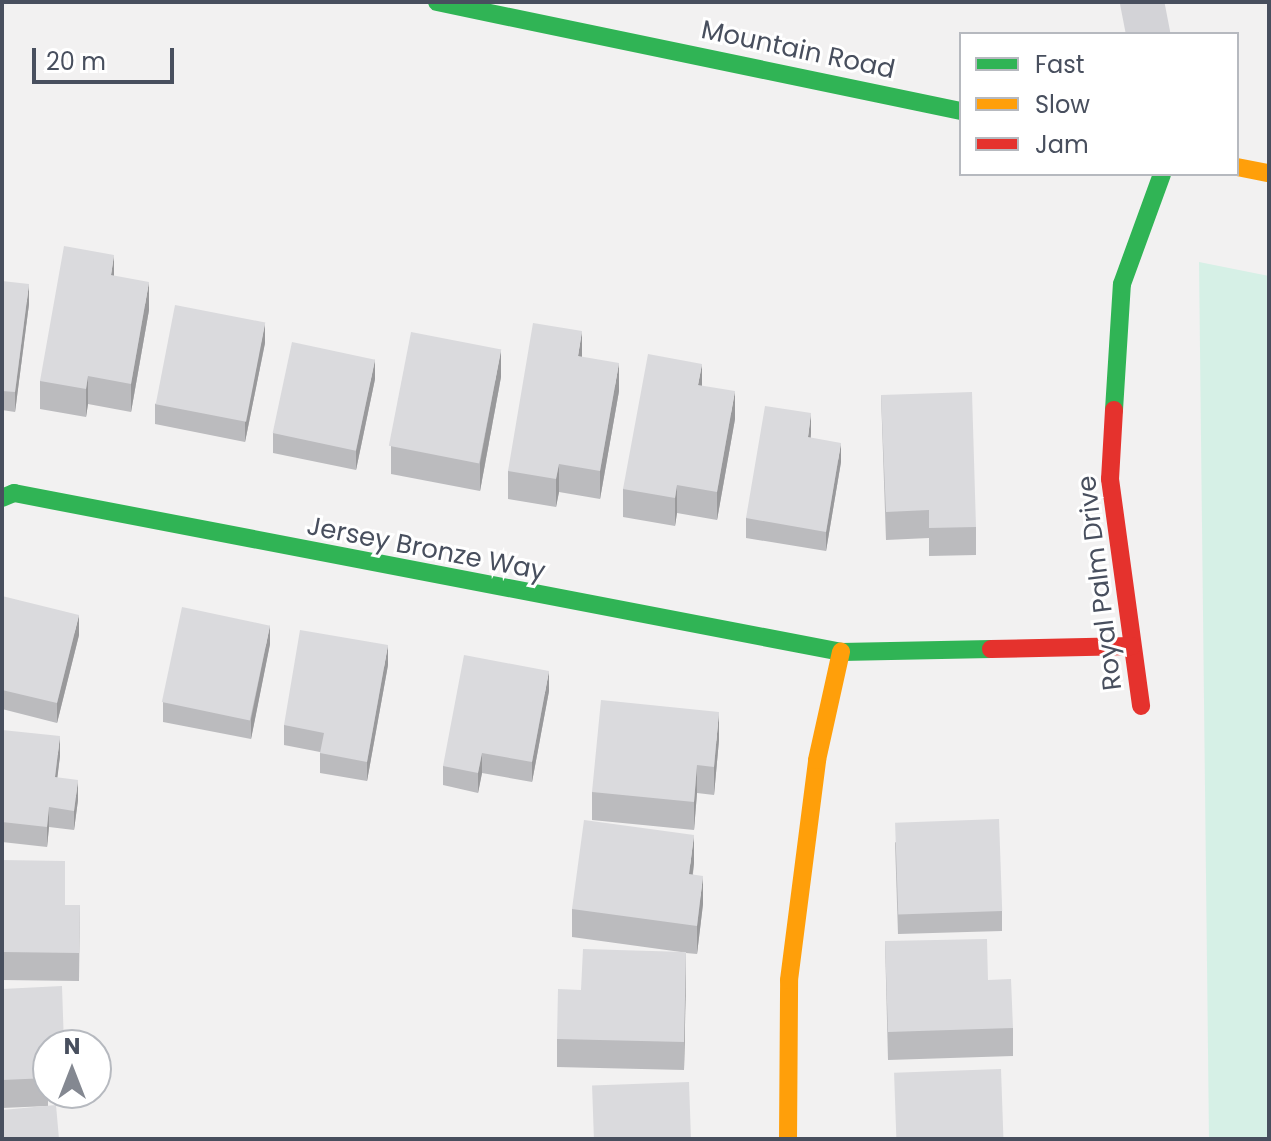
<!DOCTYPE html>
<html>
<head>
<meta charset="utf-8">
<style>
  body { margin:0 }
  #map { position:relative; width:1271px; height:1141px; overflow:hidden; background:#f2f1f1; font-family:Poppins,sans-serif }
  div>[style] { position:absolute }
  [style*='--x'] { left:calc(var(--x)*1px); top:calc(var(--y)*1px); width:calc(var(--w)*1px); rotate:calc(var(--a)*1deg) }
  .green>* { inset:0; background:#d6f0e6 }
  .street>* { height:44px; margin:-22px; padding:0 22px; transform-origin:22px; border-radius:22px; background:#d3d3d7 }
  .fast>* { height:18px; margin:-9px; padding:0 9px; transform-origin:9px; border-radius:9px; background:#30b455 }
  .slow>* { height:18px; margin:-9px; padding:0 9px; transform-origin:9px; border-radius:9px; background:#ff9f0a }
  .jam>* { height:18px; margin:-9px; padding:0 9px; transform-origin:9px; border-radius:9px; background:#e5322d }
  .wall>* { inset:0; background:#bbbbbe }
  .shaded-wall>* { inset:0; background:#99999b }
  .building>* { inset:0; background:#dadadd; transform-origin:0 0 }
  span { translate:-50% -50%; white-space:nowrap; text-align:center; line-height:1.15; -webkit-text-stroke:6px #fff; paint-order:stroke }
  .street-label { font-size:26px; color:#484f5e }
  .frame { position:absolute; inset:0; border:4px solid #484f5e; pointer-events:none }
  .legend { position:absolute; left:959px; top:32px; width:280px; height:144px; box-sizing:border-box; background:#fff; border:2px solid #b6b9bf; margin:0; padding:10px 14px; list-style:none; font-size:24px; color:#484f5e }
  .legend li { display:flex; align-items:center; gap:16px; height:40px }
  .legend b { width:40px; border:2px solid #b6b9bf }
  .north { position:absolute; left:32px; top:1029px; width:80px; height:80px; box-sizing:border-box; background:#fff; border:2px solid #b6b9bf; border-radius:50%; rotate:0deg; font-size:22px; font-weight:700; line-height:32px; text-align:center; color:#484f5e }
  .north::after { content:''; display:block; margin:auto; width:28px; height:36px; background:#848891; clip-path:polygon(50% 0,100% 100%,50% 72%,0 100%) }
  .scale { position:absolute; left:32px; top:48px; width:142px; height:36px; box-sizing:border-box; border:4px solid #484f5e; border-top:0; padding-left:10px; font-size:24px; line-height:28px; white-space:nowrap; color:#484f5e; -webkit-text-stroke:6px #fff; paint-order:stroke }
</style>
</head>
<body>
<div id="map">
  <div class="green">
    <i style="clip-path:polygon(1199px 262px,1269px 276px,1269px 1139px,1209px 1139px)"></i>
  </div>
  <div class="street">
    <i style="--x:1142;--y:2;--w:33;--a:79"></i>
  </div>
  <div class="fast">
    <i style="--x:437;--y:2;--w:535;--a:11.75"></i>
    <i style="--x:1114;--y:410;--w:126;--a:-86.4"></i>
    <i style="--x:1122;--y:284;--w:117;--a:-70"></i>
    <i style="--x:2;--y:498;--w:13;--a:-23"></i>
    <i style="--x:14;--y:493;--w:842;--a:10.88"></i>
    <i style="--x:841;--y:652;--w:150;--a:-1.1"></i>
  </div>
  <div class="slow">
    <i style="--x:1237;--y:167;--w:33;--a:11"></i>
    <i style="--x:788;--y:1139;--w:159;--a:-89.6"></i>
    <i style="--x:789;--y:980;--w:222;--a:-82.7"></i>
    <i style="--x:817;--y:760;--w:111;--a:-77.5"></i>
  </div>
  <div class="jam">
    <i style="--x:1114;--y:410;--w:69;--a:93.3"></i>
    <i style="--x:1110;--y:479;--w:229;--a:82.2"></i>
    <i style="--x:991;--y:649;--w:141;--a:-1.2"></i>
  </div>
  <div class="wall">
    <i style="clip-path:polygon(114px 276px,149px 310px,131px 412px,88px 404px,86px 417px,40px 409px,40px 381px)"></i>
    <i style="clip-path:polygon(2px 281px,29px 304px,15px 412px,2px 410px)"></i>
    <i style="clip-path:polygon(265px 343px,245px 442px,155px 424px,155px 404px)"></i>
    <i style="clip-path:polygon(582px 357px,619px 391px,600px 499px,559px 492px,556px 507px,508px 499px,508px 471px)"></i>
    <i style="clip-path:polygon(501px 377px,480px 491px,391px 474px,391px 446px)"></i>
    <i style="clip-path:polygon(375px 379px,356px 470px,273px 453px,273px 433px)"></i>
    <i style="clip-path:polygon(702px 386px,735px 419px,717px 520px,677px 513px,675px 526px,623px 517px,623px 489px)"></i>
    <i style="clip-path:polygon(881px 395px,976px 527px,976px 555px,929px 556px,929px 538px,886px 540px)"></i>
    <i style="clip-path:polygon(811px 433px,811px 438px,841px 462px,826px 551px,746px 538px,746px 518px)"></i>
    <i style="clip-path:polygon(2px 596px,79px 635px,57px 723px,2px 709px)"></i>
    <i style="clip-path:polygon(270px 644px,251px 739px,163px 722px,163px 702px)"></i>
    <i style="clip-path:polygon(388px 665px,367px 781px,320px 773px,320px 752px,284px 745px,284px 725px)"></i>
    <i style="clip-path:polygon(549px 691px,532px 782px,482px 773px,478px 793px,443px 785px,443px 766px)"></i>
    <i style="clip-path:polygon(2px 730px,60px 756px,57px 778px,78px 800px,74px 830px,49px 827px,47px 847px,2px 842px)"></i>
    <i style="clip-path:polygon(719px 740px,714px 795px,697px 793px,694px 830px,592px 820px,592px 792px)"></i>
    <i style="clip-path:polygon(895px 842px,1002px 911px,1002px 931px,898px 934px)"></i>
    <i style="clip-path:polygon(2px 860px,65px 905px,80px 905px,79px 981px,2px 980px)"></i>
    <i style="clip-path:polygon(694px 863px,693px 874px,703px 904px,697px 954px,686px 953px,684px 1070px,557px 1067px,557px 1039px,681px 952px,572px 937px,572px 909px)"></i>
    <i style="clip-path:polygon(885px 941px,988px 980px,1013px 1028px,1013px 1056px,888px 1060px)"></i>
    <i style="clip-path:polygon(2px 989px,48px 1045px,48px 1106px,2px 1108px)"></i>
  </div>
  <div class="shaded-wall">
    <i style="clip-path:polygon(114px 255px,114px 283px,111px 275px)"></i>
    <i style="clip-path:polygon(149px 282px,149px 310px,131px 412px,131px 384px)"></i>
    <i style="clip-path:polygon(29px 284px,29px 304px,15px 412px,15px 392px)"></i>
    <i style="clip-path:polygon(265px 323px,265px 343px,245px 442px,245px 422px)"></i>
    <i style="clip-path:polygon(582px 331px,582px 359px,578px 356px)"></i>
    <i style="clip-path:polygon(501px 349px,501px 377px,480px 491px,480px 463px)"></i>
    <i style="clip-path:polygon(375px 359px,375px 379px,356px 470px,356px 451px)"></i>
    <i style="clip-path:polygon(619px 363px,619px 391px,600px 499px,600px 471px)"></i>
    <i style="clip-path:polygon(702px 364px,702px 392px,698px 385px)"></i>
    <i style="clip-path:polygon(88px 376px,88px 404px,86px 417px,86px 389px)"></i>
    <i style="clip-path:polygon(735px 391px,735px 419px,717px 520px,717px 492px)"></i>
    <i style="clip-path:polygon(811px 413px,811px 433px,808px 457px,808px 437px)"></i>
    <i style="clip-path:polygon(841px 443px,841px 462px,826px 551px,826px 532px)"></i>
    <i style="clip-path:polygon(559px 464px,559px 492px,556px 507px,556px 479px)"></i>
    <i style="clip-path:polygon(677px 485px,677px 513px,675px 526px,675px 498px)"></i>
    <i style="clip-path:polygon(79px 615px,79px 635px,57px 723px,57px 703px)"></i>
    <i style="clip-path:polygon(270px 625px,270px 644px,251px 739px,251px 719px)"></i>
    <i style="clip-path:polygon(388px 645px,388px 665px,367px 781px,367px 762px)"></i>
    <i style="clip-path:polygon(549px 671px,549px 691px,532px 782px,532px 762px)"></i>
    <i style="clip-path:polygon(719px 712px,719px 740px,714px 795px,714px 767px)"></i>
    <i style="clip-path:polygon(60px 736px,60px 756px,55px 797px,55px 777px)"></i>
    <i style="clip-path:polygon(482px 753px,482px 773px,478px 793px,478px 773px)"></i>
    <i style="clip-path:polygon(697px 765px,697px 793px,694px 830px,694px 802px)"></i>
    <i style="clip-path:polygon(78px 780px,78px 800px,74px 830px,74px 811px)"></i>
    <i style="clip-path:polygon(49px 807px,49px 827px,47px 847px,47px 827px)"></i>
    <i style="clip-path:polygon(694px 835px,694px 863px,689px 902px,689px 874px)"></i>
    <i style="clip-path:polygon(703px 876px,703px 904px,697px 954px,697px 926px)"></i>
    <i style="clip-path:polygon(686px 952px,686px 980px,684px 1070px,684px 1042px)"></i>
  </div>
  <div class="building">
    <i style="clip-path:polygon(64px 246px,114px 255px,111px 275px,149px 282px,131px 384px,88px 376px,86px 389px,40px 381px)"></i>
    <i style="clip-path:polygon(2px 281px,29px 284px,15px 392px,2px 391px)"></i>
    <i style="left:175px;top:305px;width:92px;height:101px;rotate:11deg"></i>
    <i style="clip-path:polygon(533px 323px,582px 331px,578px 356px,619px 363px,600px 471px,559px 464px,556px 479px,508px 471px)"></i>
    <i style="left:411px;top:332px;width:92px;height:116px;rotate:11deg"></i>
    <i style="left:292px;top:342px;width:85px;height:93px;rotate:12deg"></i>
    <i style="clip-path:polygon(648px 354px,702px 364px,698px 385px,735px 391px,717px 492px,677px 485px,675px 498px,623px 489px)"></i>
    <i style="clip-path:polygon(972px 392px,976px 527px,929px 528px,929px 510px,886px 512px,881px 395px)"></i>
    <i style="clip-path:polygon(765px 406px,811px 413px,808px 437px,841px 443px,826px 532px,746px 518px)"></i>
    <i style="clip-path:polygon(2px 596px,79px 615px,57px 703px,2px 690px)"></i>
    <i style="left:182px;top:607px;width:90px;height:97px;rotate:12deg"></i>
    <i style="clip-path:polygon(300px 630px,388px 645px,367px 762px,320px 753px,324px 733px,284px 725px)"></i>
    <i style="clip-path:polygon(464px 655px,549px 671px,532px 762px,482px 753px,478px 773px,443px 766px)"></i>
    <i style="clip-path:polygon(601px 700px,719px 712px,714px 767px,697px 765px,694px 802px,592px 792px)"></i>
    <i style="clip-path:polygon(2px 730px,60px 736px,55px 777px,78px 780px,74px 811px,49px 807px,47px 827px,2px 822px)"></i>
    <i style="left:999px;top:819px;width:92px;height:104px;rotate:88deg"></i>
    <i style="clip-path:polygon(584px 820px,694px 835px,689px 874px,703px 876px,697px 926px,572px 909px)"></i>
    <i style="clip-path:polygon(2px 860px,65px 861px,65px 905px,80px 905px,79px 953px,2px 952px)"></i>
    <i style="clip-path:polygon(987px 939px,988px 980px,1011px 979px,1013px 1028px,888px 1032px,885px 941px)"></i>
    <i style="clip-path:polygon(583px 949px,686px 952px,684px 1042px,557px 1039px,558px 989px,581px 990px)"></i>
    <i style="clip-path:polygon(62px 986px,64px 1045px,48px 1045px,48px 1078px,2px 1080px,2px 989px)"></i>
    <i style="left:1001px;top:1069px;width:70px;height:107px;rotate:88deg"></i>
    <i style="left:689px;top:1082px;width:57px;height:97px;rotate:88deg"></i>
    <i style="clip-path:polygon(56px 1105px,59px 1139px,2px 1139px,2px 1110px)"></i>
  </div>
  <div class="street-label">
    <span style="left:798px;top:50px;rotate:12deg">Mountain Road</span>
    <span style="left:426px;top:549px;rotate:11deg">Jersey Bronze Way</span>
    <span style="left:1100px;top:583px;rotate:-97deg">Royal Palm Drive</span>
  </div>
  <div class="frame"></div>
  <ul class="legend">
  <li><b style="height:10px;background:#30b455"></b>Fast</li>
  <li><b style="height:10px;background:#ff9f0a"></b>Slow</li>
  <li><b style="height:10px;background:#e5322d"></b>Jam</li>
  </ul>
  <div class="north">N</div>
  <div class="scale">20 m</div>
</div>
</body>
</html>
